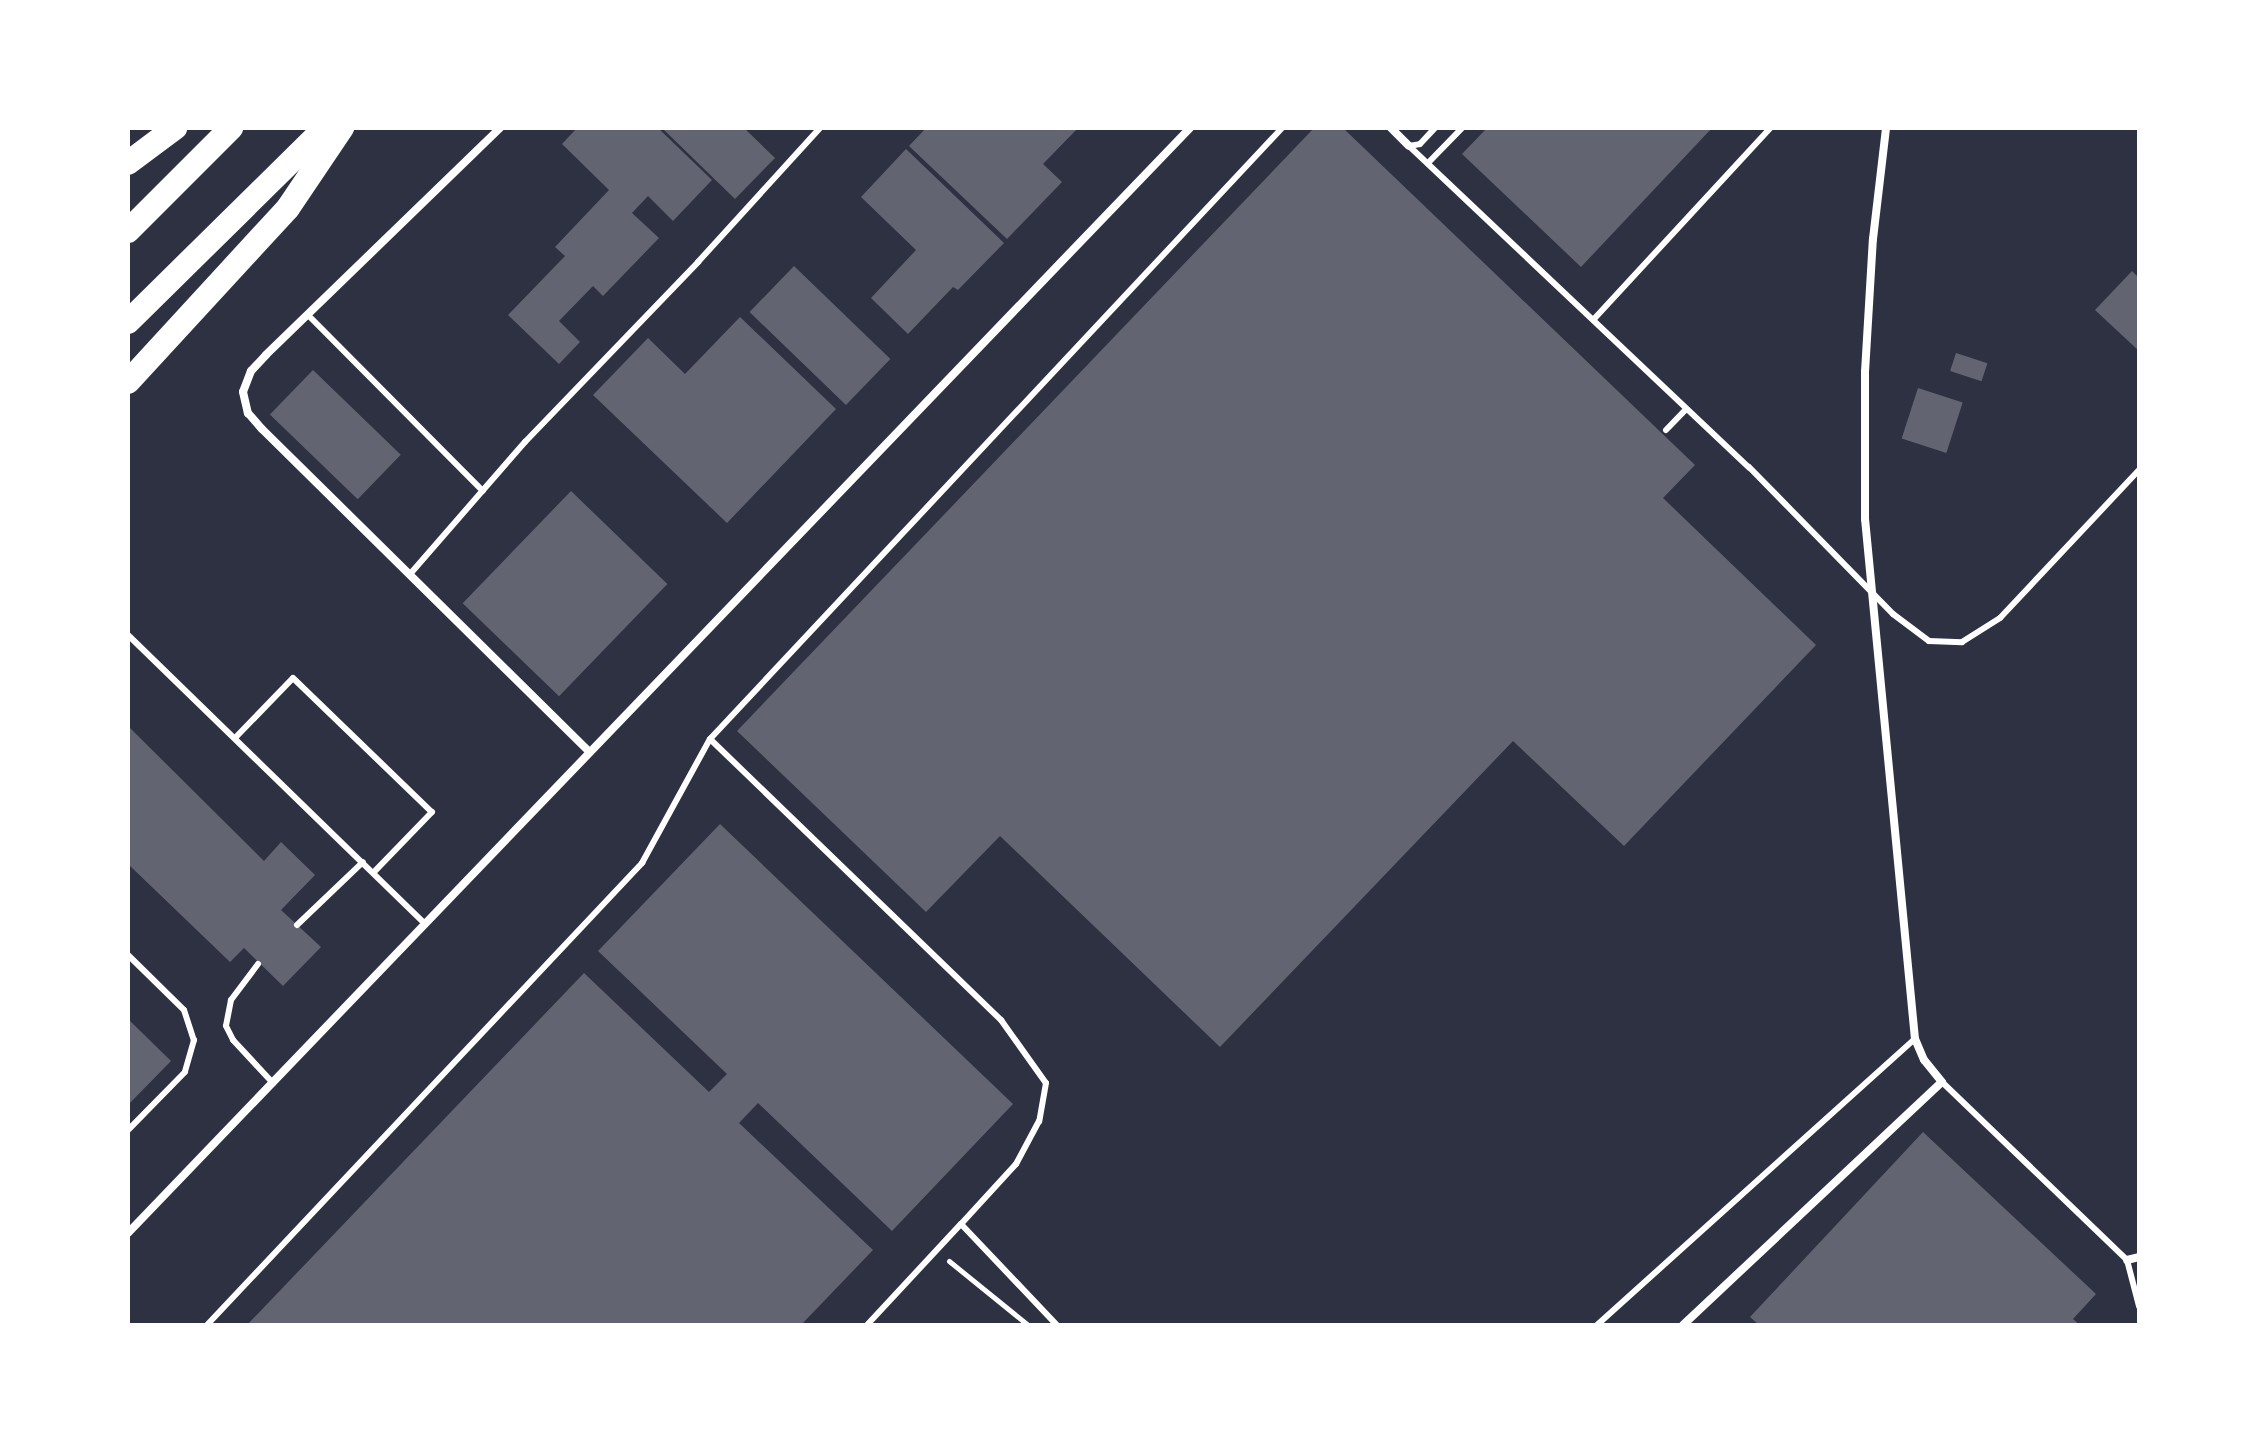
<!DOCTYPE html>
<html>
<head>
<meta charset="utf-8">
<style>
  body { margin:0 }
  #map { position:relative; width:2267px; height:1453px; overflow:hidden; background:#2d3142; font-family:Raleway,sans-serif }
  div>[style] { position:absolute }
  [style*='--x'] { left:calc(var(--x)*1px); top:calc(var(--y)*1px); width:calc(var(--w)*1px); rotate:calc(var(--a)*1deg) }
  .building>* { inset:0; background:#626471; transform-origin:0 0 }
  .path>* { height:5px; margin:-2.5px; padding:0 2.5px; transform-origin:2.5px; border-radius:2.5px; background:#fff }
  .service>* { height:6px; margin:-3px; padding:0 3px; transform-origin:3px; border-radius:3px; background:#fff }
  .minor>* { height:8px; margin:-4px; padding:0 4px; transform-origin:4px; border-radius:4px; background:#fff }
  .motorway>* { height:24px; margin:-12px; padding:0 12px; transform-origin:12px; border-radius:12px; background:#fff }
  span { translate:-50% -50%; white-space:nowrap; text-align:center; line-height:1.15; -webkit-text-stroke:6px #fff; paint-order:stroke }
  .frame { position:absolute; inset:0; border:130px solid #fff; pointer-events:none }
</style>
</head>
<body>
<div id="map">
  <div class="building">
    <i style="clip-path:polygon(577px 128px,658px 128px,712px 180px,673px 221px,648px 196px,632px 213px,659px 238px,603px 296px,593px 286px,559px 321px,580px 342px,559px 364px,508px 315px,565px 256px,555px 247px,609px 190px,562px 144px)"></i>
    <i style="clip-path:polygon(662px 128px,744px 128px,775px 158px,735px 199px)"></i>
    <i style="clip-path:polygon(926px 128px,1078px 128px,1043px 164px,1062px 182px,1007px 239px,909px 146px)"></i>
    <i style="clip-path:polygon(1314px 128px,1343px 128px,1695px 465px,1663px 498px,1816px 645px,1624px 846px,1513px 741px,1220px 1047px,1000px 836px,926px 912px,737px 731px)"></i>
    <i style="clip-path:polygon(1487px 128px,1712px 128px,1581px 267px,1462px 154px)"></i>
    <i style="clip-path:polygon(906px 149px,1004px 243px,958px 290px,953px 287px,908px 334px,871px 298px,916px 250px,861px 197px)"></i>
    <i style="left:794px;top:266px;width:134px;height:64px;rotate:44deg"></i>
    <i style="clip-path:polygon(2132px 271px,2139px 278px,2139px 351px,2095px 310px)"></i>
    <i style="clip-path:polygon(740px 317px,836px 409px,727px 523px,593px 395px,648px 338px,685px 374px)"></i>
    <i style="left:1956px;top:353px;width:33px;height:19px;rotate:18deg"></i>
    <i style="left:313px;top:370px;width:122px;height:62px;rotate:44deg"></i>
    <i style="left:1918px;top:388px;width:47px;height:53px;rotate:18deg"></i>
    <i style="left:571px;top:491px;width:134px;height:156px;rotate:44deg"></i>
    <i style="clip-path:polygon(128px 726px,264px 861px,281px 842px,315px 875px,281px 910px,321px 947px,283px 986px,244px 948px,230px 962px,128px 864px)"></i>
    <i style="clip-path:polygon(720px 824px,1013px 1104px,892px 1231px,758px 1103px,739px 1123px,873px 1250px,801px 1325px,247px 1325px,584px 973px,709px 1092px,727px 1074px,598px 951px)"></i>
    <i style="clip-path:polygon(128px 1019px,171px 1061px,128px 1105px)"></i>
    <i style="clip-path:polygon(1923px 1132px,2096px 1294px,2073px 1319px,2080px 1325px,1759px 1325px,1750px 1317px)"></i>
  </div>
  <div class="path">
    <i style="--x:949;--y:1261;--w:102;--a:39"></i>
  </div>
  <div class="service">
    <i style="--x:1409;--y:146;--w:468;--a:43.4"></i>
    <i style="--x:1749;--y:467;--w:206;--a:45.6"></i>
    <i style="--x:1893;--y:614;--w:45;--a:36.9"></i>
    <i style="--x:1929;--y:641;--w:33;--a:2"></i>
    <i style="--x:1962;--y:642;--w:45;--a:-32.3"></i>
    <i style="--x:2000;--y:618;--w:203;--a:-46.8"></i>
    <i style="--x:1409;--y:146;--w:11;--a:-10"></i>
    <i style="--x:1420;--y:144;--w:22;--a:-47"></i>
    <i style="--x:1428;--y:163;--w:49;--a:-45.8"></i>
    <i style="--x:308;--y:315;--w:248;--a:45.2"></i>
    <i style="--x:1594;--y:319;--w:260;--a:-47.3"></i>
    <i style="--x:1666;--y:430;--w:29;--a:-46"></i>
    <i style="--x:411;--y:573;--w:174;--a:-49"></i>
    <i style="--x:525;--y:442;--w:250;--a:-46.1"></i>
    <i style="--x:698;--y:262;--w:181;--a:-47.7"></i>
    <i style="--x:128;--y:635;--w:414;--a:44.2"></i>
    <i style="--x:235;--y:738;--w:83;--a:-46"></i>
    <i style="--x:293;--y:678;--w:193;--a:44"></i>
    <i style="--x:432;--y:812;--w:83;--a:134"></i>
    <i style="--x:710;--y:739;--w:405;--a:44"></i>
    <i style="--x:1001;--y:1020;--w:77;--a:54.5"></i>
    <i style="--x:1046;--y:1083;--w:39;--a:100"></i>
    <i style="--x:1039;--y:1121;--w:49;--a:118.1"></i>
    <i style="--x:1016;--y:1164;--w:81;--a:132.5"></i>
    <i style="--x:297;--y:925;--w:91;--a:-43.7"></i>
    <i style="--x:128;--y:955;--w:78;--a:44.5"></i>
    <i style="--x:184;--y:1010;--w:32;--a:72"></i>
    <i style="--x:194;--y:1040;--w:33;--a:106"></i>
    <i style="--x:185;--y:1072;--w:81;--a:134.5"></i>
    <i style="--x:258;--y:964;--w:45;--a:126.9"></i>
    <i style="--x:231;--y:1000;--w:26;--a:101"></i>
    <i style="--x:226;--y:1026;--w:16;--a:63"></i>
    <i style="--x:233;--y:1040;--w:59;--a:47.1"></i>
    <i style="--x:1942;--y:1082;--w:257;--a:43.9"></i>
    <i style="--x:2127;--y:1260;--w:48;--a:75.4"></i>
    <i style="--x:207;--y:1325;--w:635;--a:-46.72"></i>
    <i style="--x:642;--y:863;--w:141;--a:-61.3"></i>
    <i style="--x:710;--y:739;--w:837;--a:-46.89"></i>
    <i style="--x:867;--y:1325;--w:138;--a:-47.1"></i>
    <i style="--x:961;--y:1224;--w:139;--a:46.5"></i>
    <i style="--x:1597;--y:1325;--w:428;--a:-42"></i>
  </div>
  <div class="minor">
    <i style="--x:500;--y:128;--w:326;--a:135.9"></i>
    <i style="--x:266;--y:355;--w:22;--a:133"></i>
    <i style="--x:251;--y:371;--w:22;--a:111"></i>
    <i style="--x:243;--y:392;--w:22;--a:77"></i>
    <i style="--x:248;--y:413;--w:21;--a:49"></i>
    <i style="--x:262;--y:429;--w:460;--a:44.6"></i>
    <i style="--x:1391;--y:128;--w:25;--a:45"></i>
    <i style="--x:128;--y:1233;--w:1533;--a:-46.14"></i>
    <i style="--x:2127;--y:1260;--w:12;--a:-14"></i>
    <i style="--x:1683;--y:1325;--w:355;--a:-43.2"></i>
    <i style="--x:1942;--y:1082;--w:28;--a:-129"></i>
    <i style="--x:1924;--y:1060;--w:23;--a:-113"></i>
    <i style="--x:1915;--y:1039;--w:522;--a:-95.49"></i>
    <i style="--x:1865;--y:519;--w:147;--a:-90"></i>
    <i style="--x:1865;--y:372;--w:133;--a:-86.6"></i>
    <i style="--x:1873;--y:239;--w:112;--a:-83.3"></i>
  </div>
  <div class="motorway">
    <i style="--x:128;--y:163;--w:59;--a:-36.7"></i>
    <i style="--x:128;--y:231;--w:146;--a:-45"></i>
    <i style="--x:128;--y:322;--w:276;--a:-44.6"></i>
    <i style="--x:128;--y:382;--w:236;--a:-47.4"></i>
    <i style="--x:288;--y:208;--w:97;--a:-56"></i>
  </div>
  <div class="frame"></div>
</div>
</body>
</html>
